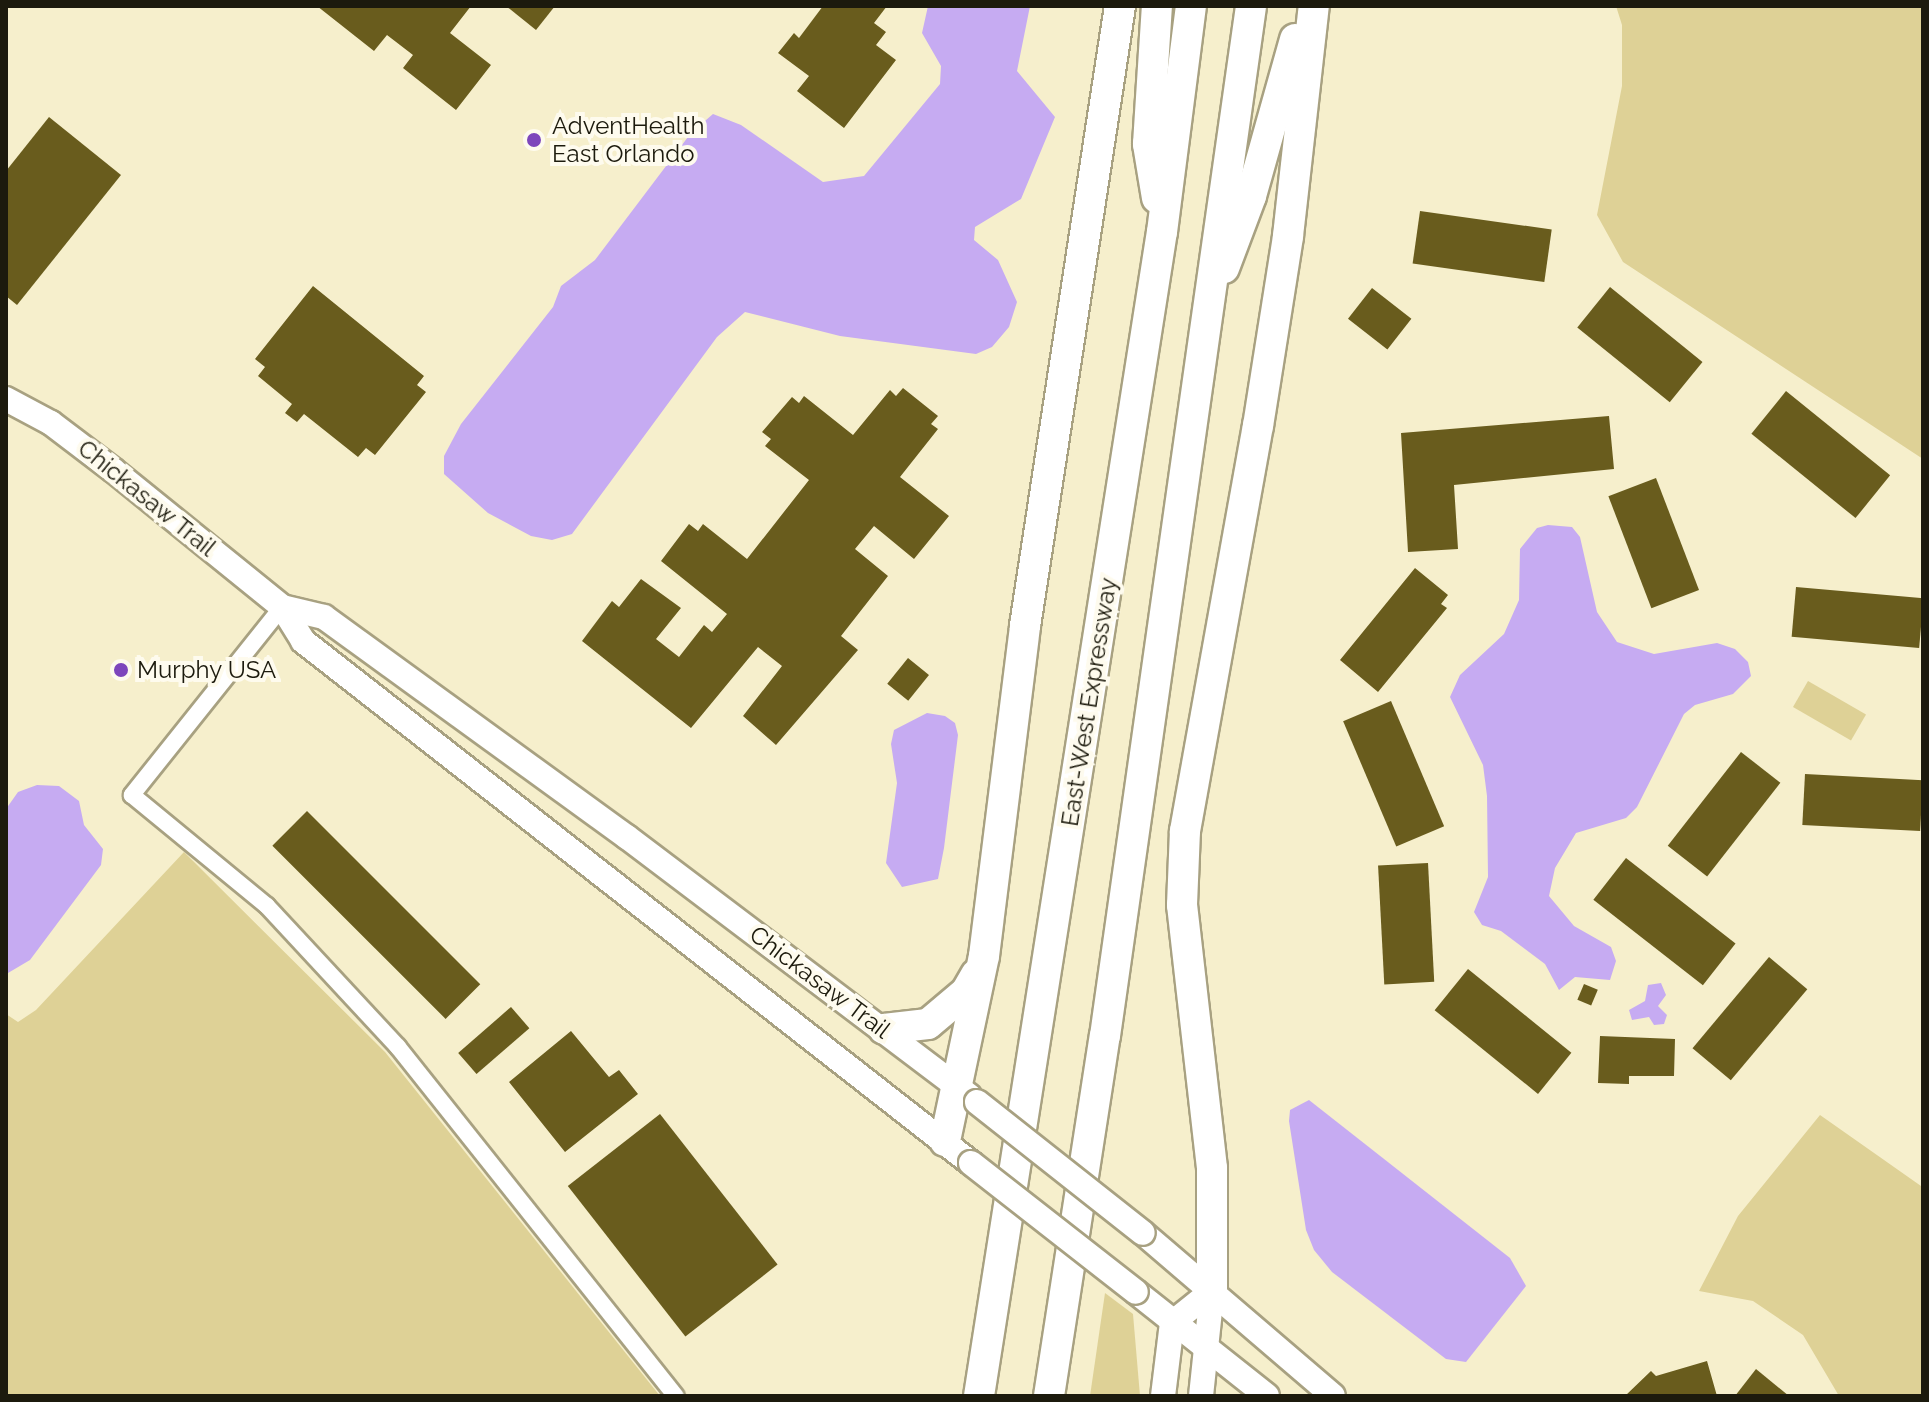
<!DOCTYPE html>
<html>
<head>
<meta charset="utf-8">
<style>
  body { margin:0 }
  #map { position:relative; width:1929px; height:1402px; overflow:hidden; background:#f6efcc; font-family:Raleway,sans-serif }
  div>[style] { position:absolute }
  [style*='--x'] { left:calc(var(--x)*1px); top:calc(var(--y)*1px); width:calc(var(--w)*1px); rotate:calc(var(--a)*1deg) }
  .green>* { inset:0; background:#ded196; transform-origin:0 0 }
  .water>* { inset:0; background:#c6abf2 }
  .building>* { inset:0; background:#695c1d; transform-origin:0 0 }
  .roads { filter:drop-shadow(2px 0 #a8a181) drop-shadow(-2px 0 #a8a181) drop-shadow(0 2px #a8a181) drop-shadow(0 -2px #a8a181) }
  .street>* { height:16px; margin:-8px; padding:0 8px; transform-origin:8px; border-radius:8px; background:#fff }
  .secondary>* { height:24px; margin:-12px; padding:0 12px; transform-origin:12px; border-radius:12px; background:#fff }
  .highway>* { height:30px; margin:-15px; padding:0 15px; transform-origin:15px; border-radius:15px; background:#fff }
  .bridges { filter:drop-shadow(2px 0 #a8a181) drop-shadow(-2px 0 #a8a181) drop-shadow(0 2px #a8a181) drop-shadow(0 -2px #a8a181) }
  .secondary-bridge>* { height:24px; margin:-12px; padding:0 12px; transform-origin:12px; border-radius:12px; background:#fff }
  .dots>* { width:22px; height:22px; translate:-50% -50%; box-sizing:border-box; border:4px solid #fefbee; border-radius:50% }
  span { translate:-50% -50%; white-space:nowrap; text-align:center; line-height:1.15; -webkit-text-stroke:8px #fefbee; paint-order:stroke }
  .poi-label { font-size:24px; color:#1c1a0d }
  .left { translate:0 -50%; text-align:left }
  .street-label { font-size:24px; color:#1c1a0d }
  .frame { position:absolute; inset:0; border:8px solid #1c1a0d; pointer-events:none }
</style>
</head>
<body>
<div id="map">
  <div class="green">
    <i style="clip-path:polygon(1616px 6px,1923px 6px,1923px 459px,1623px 262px,1597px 215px,1622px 86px,1622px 25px)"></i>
    <i style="left:1808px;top:681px;width:67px;height:30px;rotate:30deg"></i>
    <i style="clip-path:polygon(184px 852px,385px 1052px,660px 1396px,6px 1396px,6px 1014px,18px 1022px,36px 1010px)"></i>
    <i style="clip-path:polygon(1820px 1115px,1921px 1186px,1923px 1396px,1839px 1396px,1803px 1335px,1753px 1301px,1699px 1291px,1738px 1216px)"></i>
    <i style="clip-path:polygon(1105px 1293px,1133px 1314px,1140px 1396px,1090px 1396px)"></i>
  </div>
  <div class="water">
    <i style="clip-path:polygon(928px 6px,1030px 6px,1017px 71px,1055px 117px,1021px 199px,975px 227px,974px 240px,998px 260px,1017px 302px,1009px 327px,992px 347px,976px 354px,840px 336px,745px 312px,717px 337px,572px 534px,552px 540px,531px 536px,488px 513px,444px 474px,444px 456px,461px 424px,553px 307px,561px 286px,595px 260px,691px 133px,713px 114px,741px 125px,823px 182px,864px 176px,940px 84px,941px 66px,922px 33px)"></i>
    <i style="clip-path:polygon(1548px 525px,1572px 527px,1580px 537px,1597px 612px,1617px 642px,1654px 654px,1717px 643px,1735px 649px,1748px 662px,1751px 676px,1733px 694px,1695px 705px,1684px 714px,1637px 807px,1626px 818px,1576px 833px,1555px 868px,1549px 896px,1574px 926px,1611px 947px,1616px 961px,1610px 980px,1575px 977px,1559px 990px,1545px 964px,1501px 931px,1482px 925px,1474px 912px,1488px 877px,1487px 796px,1483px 765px,1450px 697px,1460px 675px,1504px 634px,1519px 600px,1520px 549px,1537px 528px)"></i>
    <i style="clip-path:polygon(927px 713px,945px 716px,955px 723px,958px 735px,944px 848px,938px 879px,902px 887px,886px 863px,897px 783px,891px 744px,894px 730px)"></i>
    <i style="clip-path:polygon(37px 785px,59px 786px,79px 801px,84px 825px,103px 849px,101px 865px,30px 960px,8px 973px,6px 809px,18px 792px)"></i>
    <i style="clip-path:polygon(1661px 983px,1666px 995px,1658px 1006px,1667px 1015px,1664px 1024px,1654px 1025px,1649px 1017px,1632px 1020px,1629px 1010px,1645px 1001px,1648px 985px)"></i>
    <i style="clip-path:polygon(1309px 1100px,1510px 1258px,1526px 1286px,1466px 1362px,1446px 1359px,1332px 1272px,1314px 1250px,1306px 1230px,1289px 1121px,1290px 1110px)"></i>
  </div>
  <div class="building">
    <i style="clip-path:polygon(317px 6px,471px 6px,450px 33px,491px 65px,456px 110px,403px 68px,413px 55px,387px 35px,374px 51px)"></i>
    <i style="clip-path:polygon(506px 6px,555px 6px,536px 30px)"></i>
    <i style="clip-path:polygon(823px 6px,887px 6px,874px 23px,886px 32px,876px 45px,896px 60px,844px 128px,797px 91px,809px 76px,778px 53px,794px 33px,799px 38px)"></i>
    <i style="clip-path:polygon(49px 117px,121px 175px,17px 305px,6px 296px,6px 171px)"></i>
    <i style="left:1420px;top:211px;width:133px;height:53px;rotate:8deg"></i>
    <i style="clip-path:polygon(313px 286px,424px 376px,417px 385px,426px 392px,375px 455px,366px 448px,358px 457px,304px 414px,297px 422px,285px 413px,292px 404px,258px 376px,265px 367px,255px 359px)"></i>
    <i style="left:1610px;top:287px;width:119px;height:52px;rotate:39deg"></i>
    <i style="left:1372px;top:288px;width:50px;height:39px;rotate:38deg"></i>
    <i style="clip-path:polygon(903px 388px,938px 416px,931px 424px,938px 429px,900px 477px,949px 516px,914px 559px,874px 526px,855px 549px,888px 576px,841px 636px,858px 650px,776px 745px,743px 716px,782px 666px,758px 647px,691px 728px,582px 641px,612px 601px,619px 607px,641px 579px,681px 608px,656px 639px,679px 657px,704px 625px,712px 632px,727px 614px,661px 561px,689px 524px,698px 531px,703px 524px,747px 559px,809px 480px,765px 446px,771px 439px,762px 432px,792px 397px,799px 403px,804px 396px,853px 435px,890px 390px,896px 396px)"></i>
    <i style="left:1786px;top:391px;width:134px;height:55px;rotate:39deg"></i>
    <i style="clip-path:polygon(1609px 416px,1614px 469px,1454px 485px,1458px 549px,1408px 552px,1401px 433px)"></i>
    <i style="left:1656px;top:478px;width:120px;height:51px;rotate:69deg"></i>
    <i style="clip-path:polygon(1415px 568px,1448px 595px,1441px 604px,1447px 608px,1378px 692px,1340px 660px)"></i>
    <i style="left:1796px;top:587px;width:128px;height:50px;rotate:5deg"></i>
    <i style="left:908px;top:658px;width:27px;height:33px;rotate:39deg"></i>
    <i style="left:1391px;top:701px;width:136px;height:52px;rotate:67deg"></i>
    <i style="left:1741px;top:752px;width:50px;height:119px;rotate:38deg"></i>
    <i style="left:1805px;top:774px;width:118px;height:51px;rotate:3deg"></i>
    <i style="left:307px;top:811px;width:245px;height:49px;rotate:45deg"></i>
    <i style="left:1626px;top:858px;width:139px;height:53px;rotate:38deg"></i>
    <i style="left:1428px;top:863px;width:119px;height:50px;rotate:87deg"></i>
    <i style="left:1769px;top:957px;width:50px;height:119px;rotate:40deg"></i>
    <i style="left:1468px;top:969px;width:133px;height:53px;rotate:39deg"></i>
    <i style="left:1584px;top:984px;width:15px;height:17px;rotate:23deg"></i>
    <i style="left:511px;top:1007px;width:28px;height:70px;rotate:49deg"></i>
    <i style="clip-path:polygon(571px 1031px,609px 1077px,619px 1070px,638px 1094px,565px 1152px,509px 1082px)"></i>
    <i style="clip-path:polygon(1600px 1036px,1675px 1039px,1674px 1076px,1629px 1076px,1629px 1084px,1598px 1083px)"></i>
    <i style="left:660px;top:1114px;width:191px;height:117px;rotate:52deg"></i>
    <i style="clip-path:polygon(1707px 1361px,1717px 1396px,1625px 1396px,1651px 1371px,1656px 1376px)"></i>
    <i style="clip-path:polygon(1756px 1369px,1789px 1396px,1735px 1396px)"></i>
  </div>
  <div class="roads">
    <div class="street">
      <i style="--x:282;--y:607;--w:241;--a:128.6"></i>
      <i style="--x:132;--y:795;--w:175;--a:39.4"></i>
      <i style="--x:267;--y:906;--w:192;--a:47.1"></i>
      <i style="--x:398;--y:1047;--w:446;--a:51.5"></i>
    </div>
    <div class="secondary">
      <i style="--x:6;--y:399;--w:51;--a:28.1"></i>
      <i style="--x:51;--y:423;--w:78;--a:37.2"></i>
      <i style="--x:113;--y:470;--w:218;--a:39"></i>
      <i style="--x:282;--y:607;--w:40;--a:58"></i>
      <i style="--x:303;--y:641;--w:848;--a:38.01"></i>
      <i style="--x:282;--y:607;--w:43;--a:13.4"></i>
      <i style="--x:324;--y:617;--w:374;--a:36"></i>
      <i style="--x:627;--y:837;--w:429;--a:37.1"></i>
      <i style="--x:1143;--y:1233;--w:250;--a:40.6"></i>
      <i style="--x:1136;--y:1292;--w:167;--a:38.4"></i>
      <i style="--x:1163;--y:1396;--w:74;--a:-83"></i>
      <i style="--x:1172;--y:1323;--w:51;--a:-38.7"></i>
      <i style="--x:1201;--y:1396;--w:106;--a:-84"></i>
    </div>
    <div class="highway">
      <i style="--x:1157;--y:198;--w:55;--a:-99.5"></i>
      <i style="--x:1148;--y:144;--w:138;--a:-86.3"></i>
      <i style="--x:1224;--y:268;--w:77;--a:-69.4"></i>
      <i style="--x:1251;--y:196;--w:163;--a:-74.3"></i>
      <i style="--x:884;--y:1029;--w:44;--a:-6.5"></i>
      <i style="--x:928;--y:1024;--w:50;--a:-40.1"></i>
      <i style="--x:966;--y:992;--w:20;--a:-60"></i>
      <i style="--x:945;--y:1141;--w:189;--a:-78.1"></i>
      <i style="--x:984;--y:956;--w:333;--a:-82.9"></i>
      <i style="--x:1025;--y:626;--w:627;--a:-81.29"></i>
      <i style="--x:1212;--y:1291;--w:123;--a:-90"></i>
      <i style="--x:1212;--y:1168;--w:265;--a:-96.5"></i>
      <i style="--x:1182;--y:905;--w:74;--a:-87.7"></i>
      <i style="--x:1185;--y:831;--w:412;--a:-79.8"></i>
      <i style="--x:1258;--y:426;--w:192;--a:-81"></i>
      <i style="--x:1288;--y:236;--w:231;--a:-83.6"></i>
      <i style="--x:979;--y:1396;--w:1178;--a:-81.07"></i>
      <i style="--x:1162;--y:232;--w:228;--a:-82.7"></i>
      <i style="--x:1049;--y:1396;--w:364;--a:-81.2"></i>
      <i style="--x:1105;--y:1036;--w:1040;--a:-81.93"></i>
    </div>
  </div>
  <div class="bridges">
    <div class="secondary-bridge">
      <i style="--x:977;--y:1102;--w:211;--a:38.3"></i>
      <i style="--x:971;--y:1163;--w:209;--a:38"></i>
    </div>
  </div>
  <div class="dots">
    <i style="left:534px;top:140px;background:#7d46bc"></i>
    <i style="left:121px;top:670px;background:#7d46bc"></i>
  </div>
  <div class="poi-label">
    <span class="left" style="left:552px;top:140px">AdventHealth<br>East Orlando</span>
    <span class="left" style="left:137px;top:670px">Murphy USA</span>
  </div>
  <div class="street-label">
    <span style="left:147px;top:498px;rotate:39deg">Chickasaw Trail</span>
    <span style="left:1089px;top:702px;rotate:-81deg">East-West Expressway</span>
    <span style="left:820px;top:982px;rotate:37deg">Chickasaw Trail</span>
  </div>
  <div class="frame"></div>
</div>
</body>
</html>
